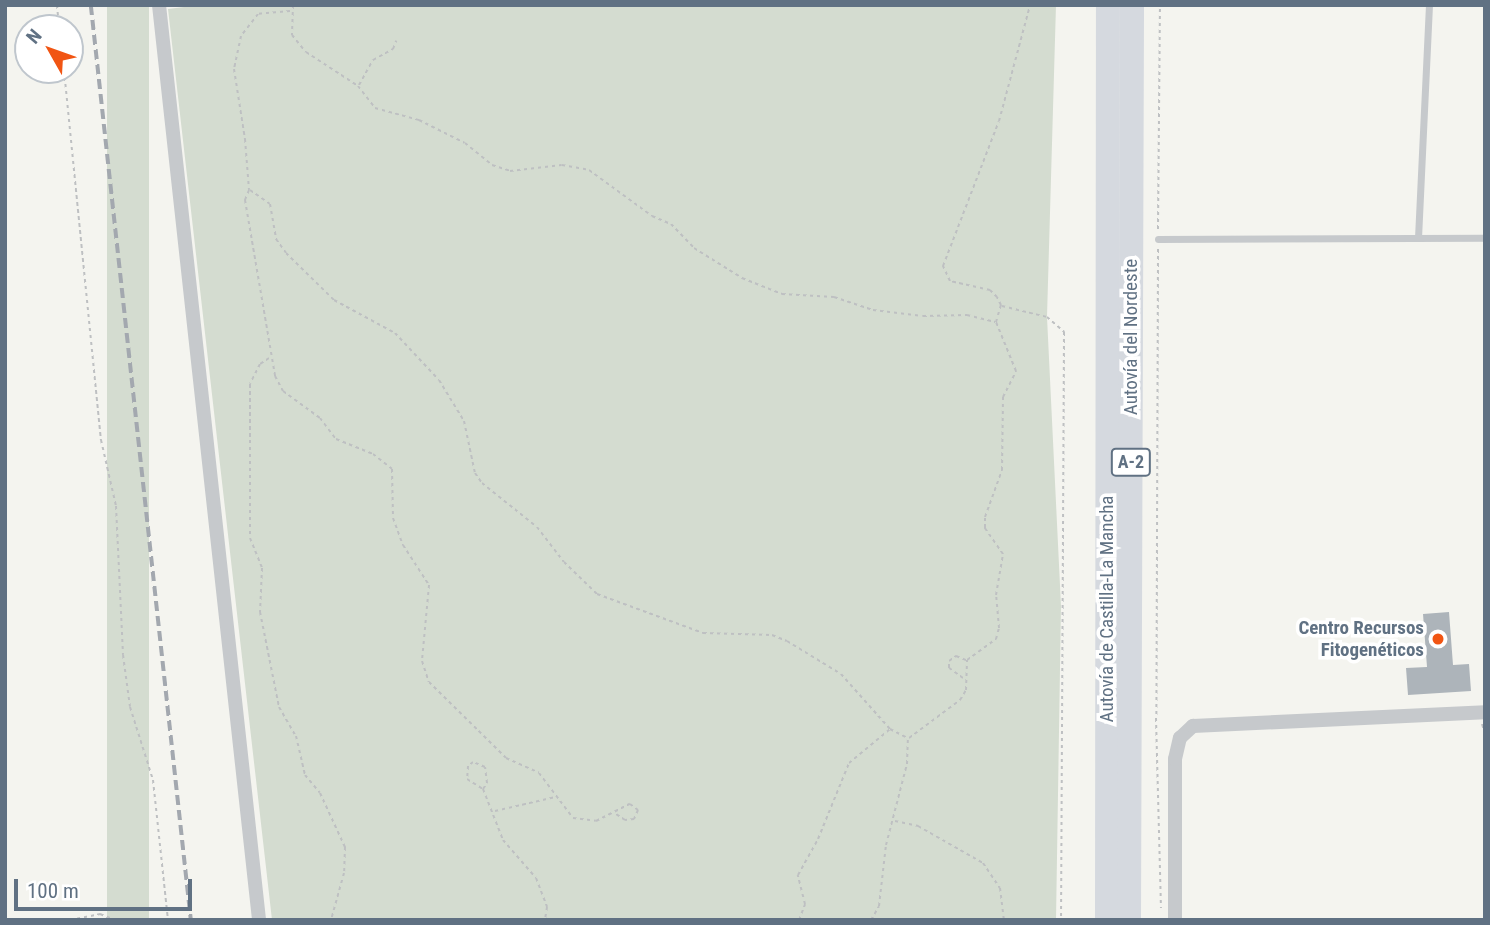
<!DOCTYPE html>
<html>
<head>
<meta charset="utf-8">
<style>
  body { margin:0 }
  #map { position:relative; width:1490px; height:925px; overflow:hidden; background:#f4f4ef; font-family:"Roboto Condensed",sans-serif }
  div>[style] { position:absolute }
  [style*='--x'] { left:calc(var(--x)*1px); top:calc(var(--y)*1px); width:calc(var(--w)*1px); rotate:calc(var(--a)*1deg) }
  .green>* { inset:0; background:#d4dcd0; transform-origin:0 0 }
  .building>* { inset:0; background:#adb4ba }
  .path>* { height:2px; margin-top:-1px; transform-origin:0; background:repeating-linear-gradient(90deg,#bec0c2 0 3.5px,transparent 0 7px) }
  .lane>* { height:7px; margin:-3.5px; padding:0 3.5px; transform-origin:3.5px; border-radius:3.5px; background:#c6c9cc }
  .street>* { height:14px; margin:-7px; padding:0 7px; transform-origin:7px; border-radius:7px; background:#c6c9cc }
  .highway>* { height:24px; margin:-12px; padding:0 12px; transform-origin:12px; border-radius:12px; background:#d5d9df }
  .rail>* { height:3.5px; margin-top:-1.75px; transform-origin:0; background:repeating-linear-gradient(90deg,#a3a8af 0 10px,transparent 0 15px) }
  .dots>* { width:19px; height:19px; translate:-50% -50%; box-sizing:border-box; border:4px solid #fff; border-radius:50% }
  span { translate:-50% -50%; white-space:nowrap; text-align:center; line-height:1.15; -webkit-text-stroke:7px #fff; paint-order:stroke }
  .shield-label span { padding:2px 5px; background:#fff; border:2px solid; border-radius:5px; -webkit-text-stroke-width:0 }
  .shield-label { font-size:18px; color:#607183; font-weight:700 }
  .street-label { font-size:19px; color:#607183 }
  .poi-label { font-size:19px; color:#607183; font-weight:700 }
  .right { translate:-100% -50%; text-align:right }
  .frame { position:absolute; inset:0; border:7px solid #607183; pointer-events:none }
  .north { position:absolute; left:14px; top:14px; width:70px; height:70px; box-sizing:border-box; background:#fff; border:2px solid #bfc6cd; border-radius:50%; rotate:310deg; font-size:19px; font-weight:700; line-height:28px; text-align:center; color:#607183 }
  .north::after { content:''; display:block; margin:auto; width:24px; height:32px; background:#f15513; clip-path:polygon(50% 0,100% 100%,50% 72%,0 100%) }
  .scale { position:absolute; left:14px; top:879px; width:178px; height:32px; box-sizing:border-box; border:4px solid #607183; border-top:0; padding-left:9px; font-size:21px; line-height:24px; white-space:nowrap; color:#607183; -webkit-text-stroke:5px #fff; paint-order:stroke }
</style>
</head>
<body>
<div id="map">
  <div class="green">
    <i style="left:107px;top:5px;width:42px;height:920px"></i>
    <i style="clip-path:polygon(200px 5px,1056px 5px,1047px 317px,1061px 606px,1056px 920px,272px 920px,168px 9px)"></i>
  </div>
  <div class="building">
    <i style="clip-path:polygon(1449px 612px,1453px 665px,1469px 664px,1471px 691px,1408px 695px,1406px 668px,1427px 667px,1423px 614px)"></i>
  </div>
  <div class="path">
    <i style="--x:57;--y:5;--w:23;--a:85"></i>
    <i style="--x:293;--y:5;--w:30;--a:92"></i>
    <i style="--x:292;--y:35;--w:22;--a:51"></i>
    <i style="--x:306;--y:52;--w:62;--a:33.2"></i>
    <i style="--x:358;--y:86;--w:28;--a:52"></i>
    <i style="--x:375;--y:108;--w:46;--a:15.3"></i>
    <i style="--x:419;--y:120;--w:51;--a:26.6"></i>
    <i style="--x:465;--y:143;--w:35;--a:39"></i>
    <i style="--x:492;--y:165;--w:19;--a:18"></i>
    <i style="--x:510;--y:171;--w:52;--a:-6.6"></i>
    <i style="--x:562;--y:165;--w:27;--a:10"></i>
    <i style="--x:589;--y:170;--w:78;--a:36.1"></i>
    <i style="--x:652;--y:216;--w:21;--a:23"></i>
    <i style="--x:671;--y:224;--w:33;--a:46"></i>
    <i style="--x:694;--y:248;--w:57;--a:32"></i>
    <i style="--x:742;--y:278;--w:43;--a:21.8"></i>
    <i style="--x:782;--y:294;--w:52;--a:3.3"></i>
    <i style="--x:834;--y:297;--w:41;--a:18.4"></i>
    <i style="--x:873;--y:310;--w:50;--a:6.8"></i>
    <i style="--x:923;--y:316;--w:44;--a:-1.3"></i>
    <i style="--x:967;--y:315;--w:29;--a:14"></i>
    <i style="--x:290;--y:11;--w:32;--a:175"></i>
    <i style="--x:258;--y:14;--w:28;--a:128"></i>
    <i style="--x:241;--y:36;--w:34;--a:102"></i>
    <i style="--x:234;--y:69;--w:71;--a:81.1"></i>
    <i style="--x:245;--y:139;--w:51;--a:85.5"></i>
    <i style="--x:249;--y:190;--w:11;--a:112"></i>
    <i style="--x:245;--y:200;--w:179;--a:80.3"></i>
    <i style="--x:275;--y:376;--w:17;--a:62"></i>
    <i style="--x:283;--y:391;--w:46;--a:36.1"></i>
    <i style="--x:320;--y:418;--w:26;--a:53"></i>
    <i style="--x:336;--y:439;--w:40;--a:22"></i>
    <i style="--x:373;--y:454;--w:24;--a:38"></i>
    <i style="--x:392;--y:469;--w:49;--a:88.8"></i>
    <i style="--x:393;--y:518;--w:29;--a:70"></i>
    <i style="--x:403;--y:545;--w:48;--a:57"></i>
    <i style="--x:429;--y:585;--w:76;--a:95.3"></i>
    <i style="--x:422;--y:661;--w:22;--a:72"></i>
    <i style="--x:429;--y:682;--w:108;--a:44.6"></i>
    <i style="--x:506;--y:758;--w:36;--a:24"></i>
    <i style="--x:539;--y:773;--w:56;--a:52.9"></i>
    <i style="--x:573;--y:818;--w:23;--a:7"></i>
    <i style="--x:596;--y:821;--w:38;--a:-27"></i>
    <i style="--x:630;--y:804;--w:10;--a:37"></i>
    <i style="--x:638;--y:810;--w:10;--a:114"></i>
    <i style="--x:634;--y:819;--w:9;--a:174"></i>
    <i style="--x:625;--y:820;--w:11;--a:-146"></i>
    <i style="--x:64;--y:70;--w:372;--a:84.3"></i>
    <i style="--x:101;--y:440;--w:68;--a:77.2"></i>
    <i style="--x:116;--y:506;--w:149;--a:87.3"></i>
    <i style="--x:123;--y:655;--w:52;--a:82.3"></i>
    <i style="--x:130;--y:707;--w:77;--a:72.5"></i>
    <i style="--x:153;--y:780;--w:141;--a:83.9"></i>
    <i style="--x:359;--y:85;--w:29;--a:-61"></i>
    <i style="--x:373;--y:60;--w:23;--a:-29"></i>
    <i style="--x:393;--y:49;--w:9;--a:-69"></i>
    <i style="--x:250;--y:190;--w:24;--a:35"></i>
    <i style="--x:270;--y:204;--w:36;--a:80"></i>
    <i style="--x:276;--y:239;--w:17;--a:54"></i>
    <i style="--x:286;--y:253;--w:67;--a:44.4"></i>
    <i style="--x:334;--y:300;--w:69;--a:28.4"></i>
    <i style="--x:395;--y:333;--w:64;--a:46.9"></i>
    <i style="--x:439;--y:380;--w:48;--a:58.6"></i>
    <i style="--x:464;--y:421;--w:53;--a:78.1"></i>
    <i style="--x:475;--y:473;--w:12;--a:55"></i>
    <i style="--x:482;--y:483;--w:70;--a:38.7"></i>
    <i style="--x:537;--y:527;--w:44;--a:52.4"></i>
    <i style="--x:564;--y:562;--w:46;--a:44.1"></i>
    <i style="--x:597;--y:594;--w:113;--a:20.2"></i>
    <i style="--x:703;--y:633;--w:69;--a:1.7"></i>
    <i style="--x:772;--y:635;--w:16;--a:22"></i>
    <i style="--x:787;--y:641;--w:63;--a:31.4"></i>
    <i style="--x:841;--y:674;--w:74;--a:48.3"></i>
    <i style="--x:890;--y:729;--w:20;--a:27"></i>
    <i style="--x:1158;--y:229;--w:224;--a:-89.5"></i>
    <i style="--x:1158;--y:249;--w:469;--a:90.2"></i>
    <i style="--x:1156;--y:718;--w:190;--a:88.5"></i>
    <i style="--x:1002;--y:306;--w:46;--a:13.7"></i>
    <i style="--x:1047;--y:317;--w:23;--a:41"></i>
    <i style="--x:1064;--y:332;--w:588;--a:90.29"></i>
    <i style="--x:269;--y:358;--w:11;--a:146"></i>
    <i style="--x:260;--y:364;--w:22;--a:117"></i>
    <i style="--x:250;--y:384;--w:154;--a:90"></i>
    <i style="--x:250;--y:538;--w:32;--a:68"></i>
    <i style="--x:262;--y:568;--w:44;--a:92.6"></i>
    <i style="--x:260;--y:612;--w:97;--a:78.7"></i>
    <i style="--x:279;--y:707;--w:34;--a:60"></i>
    <i style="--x:296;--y:736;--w:40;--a:77"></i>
    <i style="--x:305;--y:775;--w:23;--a:50"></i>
    <i style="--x:320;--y:793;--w:60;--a:65.2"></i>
    <i style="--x:345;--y:847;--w:26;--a:92"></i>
    <i style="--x:344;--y:873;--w:49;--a:105.5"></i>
    <i style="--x:963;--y:678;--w:17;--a:-144"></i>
    <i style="--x:949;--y:668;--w:7;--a:-90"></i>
    <i style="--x:949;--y:661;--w:9;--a:-36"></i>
    <i style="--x:956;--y:656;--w:11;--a:22"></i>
    <i style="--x:1482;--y:724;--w:10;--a:73"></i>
    <i style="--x:909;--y:738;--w:64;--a:-36.7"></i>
    <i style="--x:960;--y:700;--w:12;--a:-59"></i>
    <i style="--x:966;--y:690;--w:30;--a:-88"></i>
    <i style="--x:967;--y:660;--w:36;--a:-36"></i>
    <i style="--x:996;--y:639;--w:11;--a:-75"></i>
    <i style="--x:999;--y:628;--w:33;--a:-95"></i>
    <i style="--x:996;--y:595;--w:42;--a:-80.3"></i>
    <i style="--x:1003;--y:554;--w:32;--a:-125"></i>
    <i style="--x:985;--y:528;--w:11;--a:-90"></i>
    <i style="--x:985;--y:517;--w:50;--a:-70.1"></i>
    <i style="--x:1002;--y:470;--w:73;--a:-89.2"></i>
    <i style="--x:1003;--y:397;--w:29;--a:-63"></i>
    <i style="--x:1016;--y:371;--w:53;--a:-112.2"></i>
    <i style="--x:996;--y:322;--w:18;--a:-74"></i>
    <i style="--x:1001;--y:305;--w:9;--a:-117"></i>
    <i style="--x:997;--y:297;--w:10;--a:-135"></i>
    <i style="--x:990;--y:290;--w:41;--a:-167.3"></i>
    <i style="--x:950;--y:281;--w:17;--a:-115"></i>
    <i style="--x:943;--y:266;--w:155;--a:-68.9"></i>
    <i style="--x:999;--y:121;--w:120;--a:-75"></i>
    <i style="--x:483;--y:789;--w:7;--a:-56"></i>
    <i style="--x:487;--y:783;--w:16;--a:-97"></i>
    <i style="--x:485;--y:767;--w:13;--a:-157"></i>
    <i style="--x:473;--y:762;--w:6;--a:141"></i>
    <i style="--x:468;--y:766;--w:13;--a:94"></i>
    <i style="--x:467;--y:779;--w:19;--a:32"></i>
    <i style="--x:483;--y:789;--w:55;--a:68.6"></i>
    <i style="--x:503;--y:840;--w:50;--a:49"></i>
    <i style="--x:536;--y:878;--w:31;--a:69"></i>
    <i style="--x:547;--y:907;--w:13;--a:99"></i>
    <i style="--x:495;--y:811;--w:62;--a:-13.1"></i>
    <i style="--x:895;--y:821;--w:24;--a:12"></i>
    <i style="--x:918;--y:826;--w:75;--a:29.6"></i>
    <i style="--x:983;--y:863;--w:30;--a:56"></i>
    <i style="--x:1000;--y:888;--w:32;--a:83"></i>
    <i style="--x:70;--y:920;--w:31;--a:-11"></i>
    <i style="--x:100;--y:914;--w:16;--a:22"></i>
    <i style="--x:799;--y:920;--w:17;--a:-69"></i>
    <i style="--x:805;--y:904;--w:30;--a:-104"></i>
    <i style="--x:798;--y:875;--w:41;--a:-60.9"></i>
    <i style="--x:818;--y:839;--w:82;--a:-67.8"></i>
    <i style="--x:849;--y:763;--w:53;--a:-39.7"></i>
    <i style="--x:871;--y:920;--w:16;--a:-60"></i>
    <i style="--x:879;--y:906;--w:61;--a:-83.5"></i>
    <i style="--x:886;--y:845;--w:84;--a:-75.5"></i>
    <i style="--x:907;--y:764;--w:25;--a:-88"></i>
  </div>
  <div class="lane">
    <i style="--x:1418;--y:238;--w:233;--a:-87.3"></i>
    <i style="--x:1158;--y:239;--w:327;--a:-0.2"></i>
  </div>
  <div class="street">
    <i style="--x:159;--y:5;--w:920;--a:83.76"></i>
    <i style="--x:1175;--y:920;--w:161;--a:-90"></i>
    <i style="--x:1175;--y:759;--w:22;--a:-77"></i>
    <i style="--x:1180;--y:738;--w:18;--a:-43"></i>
    <i style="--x:1193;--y:726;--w:292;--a:-2.7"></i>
  </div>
  <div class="highway">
    <i style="--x:1107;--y:920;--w:915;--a:-89.94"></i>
    <i style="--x:1129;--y:920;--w:915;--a:-89.81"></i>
  </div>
  <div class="rail">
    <i style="--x:91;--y:5;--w:920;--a:83.76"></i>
  </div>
  <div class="dots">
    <i style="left:1438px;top:639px;background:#f15513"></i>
  </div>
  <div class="shield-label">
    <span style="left:1131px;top:462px">A-2</span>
  </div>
  <div class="street-label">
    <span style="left:1131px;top:337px;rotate:-90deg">Autovía del Nordeste</span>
    <span style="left:1107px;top:609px;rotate:-90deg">Autovía de Castilla-La Mancha</span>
  </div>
  <div class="poi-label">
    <span class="right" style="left:1424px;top:639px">Centro Recursos<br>Fitogenéticos</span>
  </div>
  <div class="frame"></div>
  <div class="north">N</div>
  <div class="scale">100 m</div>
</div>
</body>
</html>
